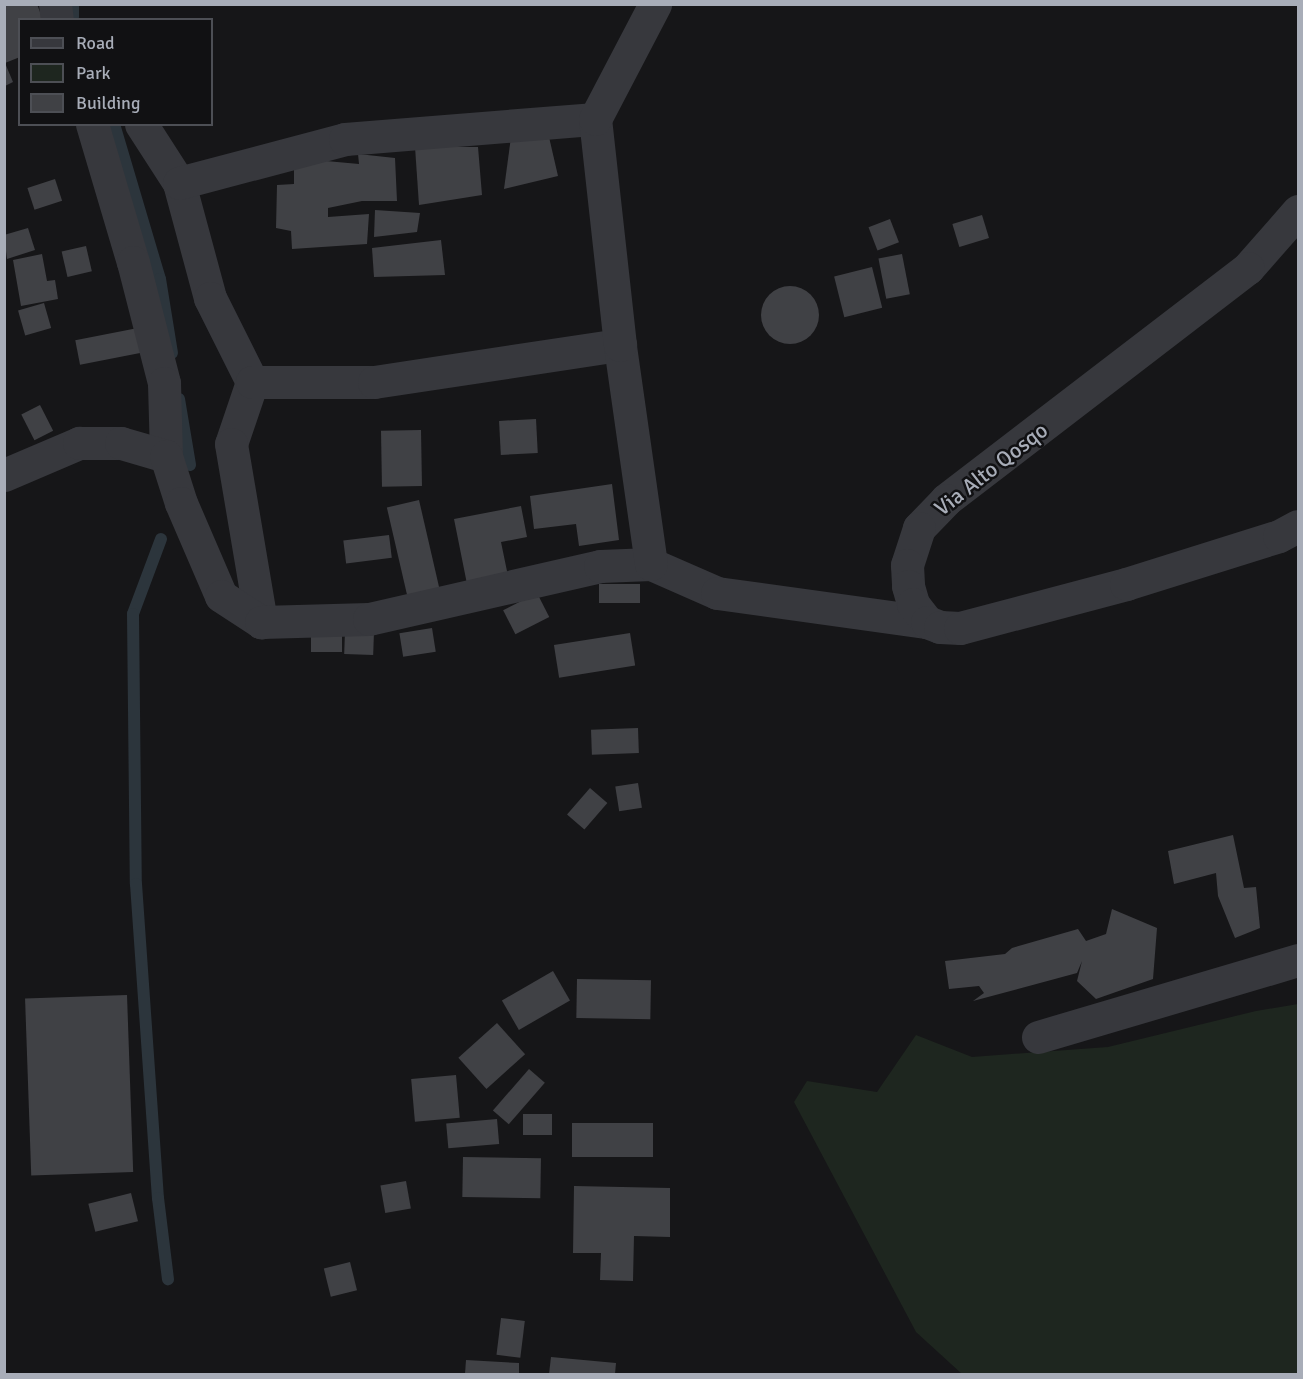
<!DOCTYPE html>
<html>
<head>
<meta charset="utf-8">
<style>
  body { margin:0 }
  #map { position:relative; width:1303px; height:1379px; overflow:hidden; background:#161618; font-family:Signika,sans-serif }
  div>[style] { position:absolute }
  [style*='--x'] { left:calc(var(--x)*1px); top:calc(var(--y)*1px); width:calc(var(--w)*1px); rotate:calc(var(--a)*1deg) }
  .green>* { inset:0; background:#1e261f }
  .stream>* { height:12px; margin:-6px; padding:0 6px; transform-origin:6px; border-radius:6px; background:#2c353c }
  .building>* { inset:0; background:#404145; transform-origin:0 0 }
  .round { border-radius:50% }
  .minor>* { height:33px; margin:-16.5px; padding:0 16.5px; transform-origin:16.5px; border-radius:16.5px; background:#37383d }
  .tertiary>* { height:33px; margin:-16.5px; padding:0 16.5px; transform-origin:16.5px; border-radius:16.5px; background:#37383d }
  span { translate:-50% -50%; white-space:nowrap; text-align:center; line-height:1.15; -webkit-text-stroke:5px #111113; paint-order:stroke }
  .street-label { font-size:22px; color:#a8adb8 }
  .frame { position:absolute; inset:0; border:6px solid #a8adb8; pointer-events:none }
  .legend { position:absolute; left:18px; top:18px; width:195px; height:108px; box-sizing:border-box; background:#111113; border:2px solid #4d4f55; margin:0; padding:8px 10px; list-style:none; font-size:18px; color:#a8adb8 }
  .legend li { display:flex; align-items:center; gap:12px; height:30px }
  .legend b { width:30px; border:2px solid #4d4f55 }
</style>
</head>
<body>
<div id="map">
  <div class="green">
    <i style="clip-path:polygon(1298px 1004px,1298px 1374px,962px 1374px,916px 1332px,794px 1102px,807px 1081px,877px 1092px,916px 1035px,972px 1057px,1108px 1047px,1256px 1011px)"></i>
  </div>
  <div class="stream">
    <i style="--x:73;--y:4;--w:13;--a:90"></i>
    <i style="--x:114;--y:124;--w:162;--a:73.5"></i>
    <i style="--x:160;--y:279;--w:75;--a:80.8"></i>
    <i style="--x:179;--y:399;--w:67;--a:80.5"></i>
    <i style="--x:161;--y:539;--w:80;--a:110.5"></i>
    <i style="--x:133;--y:614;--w:270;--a:89.4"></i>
    <i style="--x:136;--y:884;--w:315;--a:86"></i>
    <i style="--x:158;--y:1198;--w:82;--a:83"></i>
  </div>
  <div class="building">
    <i style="clip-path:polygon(4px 4px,37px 4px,43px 20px,20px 20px,20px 57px,5px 63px,13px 82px,5px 86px)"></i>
    <i style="clip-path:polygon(511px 137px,549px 137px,558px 176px,504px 189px)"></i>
    <i style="clip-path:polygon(415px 147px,478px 147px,482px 195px,419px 205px)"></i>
    <i style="clip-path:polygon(358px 154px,395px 158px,397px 201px,362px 201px,328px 208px,328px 217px,369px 214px,367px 244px,292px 249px,291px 231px,276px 228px,277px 185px,294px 184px,294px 166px,326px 161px,359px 164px)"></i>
    <i style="left:55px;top:179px;width:23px;height:29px;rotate:72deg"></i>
    <i style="clip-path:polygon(375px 210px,420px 213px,417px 232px,374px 237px)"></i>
    <i style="left:982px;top:215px;width:24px;height:31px;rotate:73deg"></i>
    <i style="left:890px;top:219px;width:25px;height:23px;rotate:69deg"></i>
    <i style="clip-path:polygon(28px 228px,35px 250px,7px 259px,4px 235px)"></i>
    <i style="clip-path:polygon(441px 240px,445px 275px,374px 277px,372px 248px)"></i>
    <i style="left:86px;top:246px;width:26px;height:25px;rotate:77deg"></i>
    <i style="clip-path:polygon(42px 254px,47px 281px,55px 280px,58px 299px,21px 306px,13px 260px)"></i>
    <i style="left:902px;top:254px;width:41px;height:24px;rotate:79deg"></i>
    <i style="left:872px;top:267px;width:42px;height:39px;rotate:76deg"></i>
    <i class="round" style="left:761px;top:286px;width:58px;height:58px"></i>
    <i style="left:44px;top:303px;width:26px;height:27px;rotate:74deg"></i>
    <i style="left:143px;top:327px;width:25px;height:69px;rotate:79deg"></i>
    <i style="left:40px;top:405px;width:29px;height:21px;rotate:63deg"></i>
    <i style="left:536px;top:419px;width:34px;height:37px;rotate:87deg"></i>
    <i style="left:421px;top:430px;width:56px;height:40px;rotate:89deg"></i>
    <i style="clip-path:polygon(612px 484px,619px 540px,579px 546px,576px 524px,534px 529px,530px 496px)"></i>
    <i style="left:419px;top:500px;width:92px;height:33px;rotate:77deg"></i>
    <i style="clip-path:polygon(521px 506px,527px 537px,501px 542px,508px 576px,467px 584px,454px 519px)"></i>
    <i style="left:389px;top:535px;width:23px;height:46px;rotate:83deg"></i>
    <i style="left:640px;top:584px;width:19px;height:41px;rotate:90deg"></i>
    <i style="left:537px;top:593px;width:27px;height:38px;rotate:63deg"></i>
    <i style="left:432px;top:628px;width:24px;height:33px;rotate:81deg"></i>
    <i style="left:311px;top:631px;width:31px;height:21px"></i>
    <i style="left:345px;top:631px;width:29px;height:23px;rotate:2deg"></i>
    <i style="left:630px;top:633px;width:33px;height:77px;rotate:81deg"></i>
    <i style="left:638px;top:728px;width:25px;height:47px;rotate:88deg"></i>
    <i style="left:638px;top:783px;width:25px;height:23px;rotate:81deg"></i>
    <i style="left:590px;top:788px;width:23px;height:35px;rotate:41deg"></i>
    <i style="clip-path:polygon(1233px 835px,1244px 888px,1256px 887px,1260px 928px,1235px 938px,1218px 896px,1216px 873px,1174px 884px,1168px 851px)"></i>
    <i style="clip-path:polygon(1112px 909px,1157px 928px,1153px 979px,1096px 999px,1077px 981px,1082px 961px,1077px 973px,973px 1001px,984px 993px,979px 986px,949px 989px,945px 961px,1005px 954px,1012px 948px,1078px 929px,1086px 941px,1106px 934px)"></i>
    <i style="left:553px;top:971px;width:34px;height:59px;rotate:60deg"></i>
    <i style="left:577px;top:979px;width:74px;height:39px;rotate:1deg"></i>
    <i style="left:127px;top:995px;width:177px;height:102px;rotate:88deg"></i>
    <i style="left:497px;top:1023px;width:42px;height:52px;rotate:48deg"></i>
    <i style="left:529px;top:1069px;width:21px;height:55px;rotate:41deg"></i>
    <i style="left:456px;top:1075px;width:43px;height:45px;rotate:85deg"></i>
    <i style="left:523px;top:1114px;width:29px;height:21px"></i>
    <i style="left:497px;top:1119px;width:25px;height:51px;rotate:85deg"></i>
    <i style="left:572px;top:1123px;width:81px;height:34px"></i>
    <i style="left:463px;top:1157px;width:78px;height:40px;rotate:1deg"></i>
    <i style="left:406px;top:1181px;width:28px;height:26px;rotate:80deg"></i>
    <i style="clip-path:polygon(574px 1186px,670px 1188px,670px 1237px,634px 1236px,633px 1281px,600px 1280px,601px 1253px,573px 1253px)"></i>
    <i style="left:131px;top:1193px;width:29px;height:44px;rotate:76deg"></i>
    <i style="left:350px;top:1262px;width:29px;height:27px;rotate:76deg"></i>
    <i style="left:501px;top:1318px;width:24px;height:37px;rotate:7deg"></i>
    <i style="clip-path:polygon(551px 1357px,616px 1363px,615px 1374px,549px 1374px)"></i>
    <i style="clip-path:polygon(466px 1360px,519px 1363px,519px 1374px,465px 1374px)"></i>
  </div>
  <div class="minor">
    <i style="--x:55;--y:4;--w:16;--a:83"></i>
    <i style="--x:92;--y:124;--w:144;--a:73.5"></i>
    <i style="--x:133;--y:262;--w:125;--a:75.6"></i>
    <i style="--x:164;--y:383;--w:73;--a:88.4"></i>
    <i style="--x:141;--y:124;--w:70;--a:57.2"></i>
    <i style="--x:179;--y:183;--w:119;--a:74.9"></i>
    <i style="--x:210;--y:298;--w:94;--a:63.4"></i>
    <i style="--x:252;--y:382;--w:65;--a:108.7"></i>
    <i style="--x:231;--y:444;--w:181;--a:80.4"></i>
    <i style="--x:179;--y:183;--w:172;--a:-14.8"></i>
    <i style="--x:345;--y:139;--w:251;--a:-4.6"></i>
    <i style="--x:252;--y:382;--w:122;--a:0"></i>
    <i style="--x:374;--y:382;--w:249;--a:-8.6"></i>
    <i style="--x:4;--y:475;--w:82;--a:-23.1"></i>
    <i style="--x:79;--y:443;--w:42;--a:0"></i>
    <i style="--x:121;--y:443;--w:47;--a:16.1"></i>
    <i style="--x:166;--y:456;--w:49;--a:72.3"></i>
    <i style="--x:181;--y:503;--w:101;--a:66.7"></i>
    <i style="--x:221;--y:596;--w:48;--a:33"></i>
    <i style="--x:261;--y:622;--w:108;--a:-1.6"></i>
    <i style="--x:369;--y:619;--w:237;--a:-12.9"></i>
    <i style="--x:600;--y:566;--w:51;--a:-2.2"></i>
    <i style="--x:651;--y:564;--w:72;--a:23.7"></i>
    <i style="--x:717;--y:593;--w:212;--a:7.9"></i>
    <i style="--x:651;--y:564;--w:221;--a:-98.1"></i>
    <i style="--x:620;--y:345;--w:227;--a:-96.3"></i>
    <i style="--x:595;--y:119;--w:130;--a:-62.4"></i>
    <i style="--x:1038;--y:1037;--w:271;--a:-16.5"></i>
  </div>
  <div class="tertiary">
    <i style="--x:1298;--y:211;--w:76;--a:131.3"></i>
    <i style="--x:1248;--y:268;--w:381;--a:142.5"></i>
    <i style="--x:946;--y:500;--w:39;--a:134"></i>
    <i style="--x:919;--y:528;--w:39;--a:108"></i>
    <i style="--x:907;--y:565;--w:21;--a:87"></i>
    <i style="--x:908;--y:586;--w:19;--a:74"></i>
    <i style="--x:913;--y:604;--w:23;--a:52"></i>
    <i style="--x:927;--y:622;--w:14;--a:21"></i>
    <i style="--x:940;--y:627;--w:20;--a:3"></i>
    <i style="--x:960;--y:628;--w:172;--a:-14.8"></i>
    <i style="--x:1126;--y:584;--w:160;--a:-17.4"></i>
    <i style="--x:1279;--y:536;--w:21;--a:-28"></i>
  </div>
  <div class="street-label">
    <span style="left:991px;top:469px;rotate:-38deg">Via Alto Qosqo</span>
  </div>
  <div class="frame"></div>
  <ul class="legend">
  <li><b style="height:8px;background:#37383d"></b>Road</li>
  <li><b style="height:16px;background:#1e261f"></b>Park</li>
  <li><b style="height:16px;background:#404145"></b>Building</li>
  </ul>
</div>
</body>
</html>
